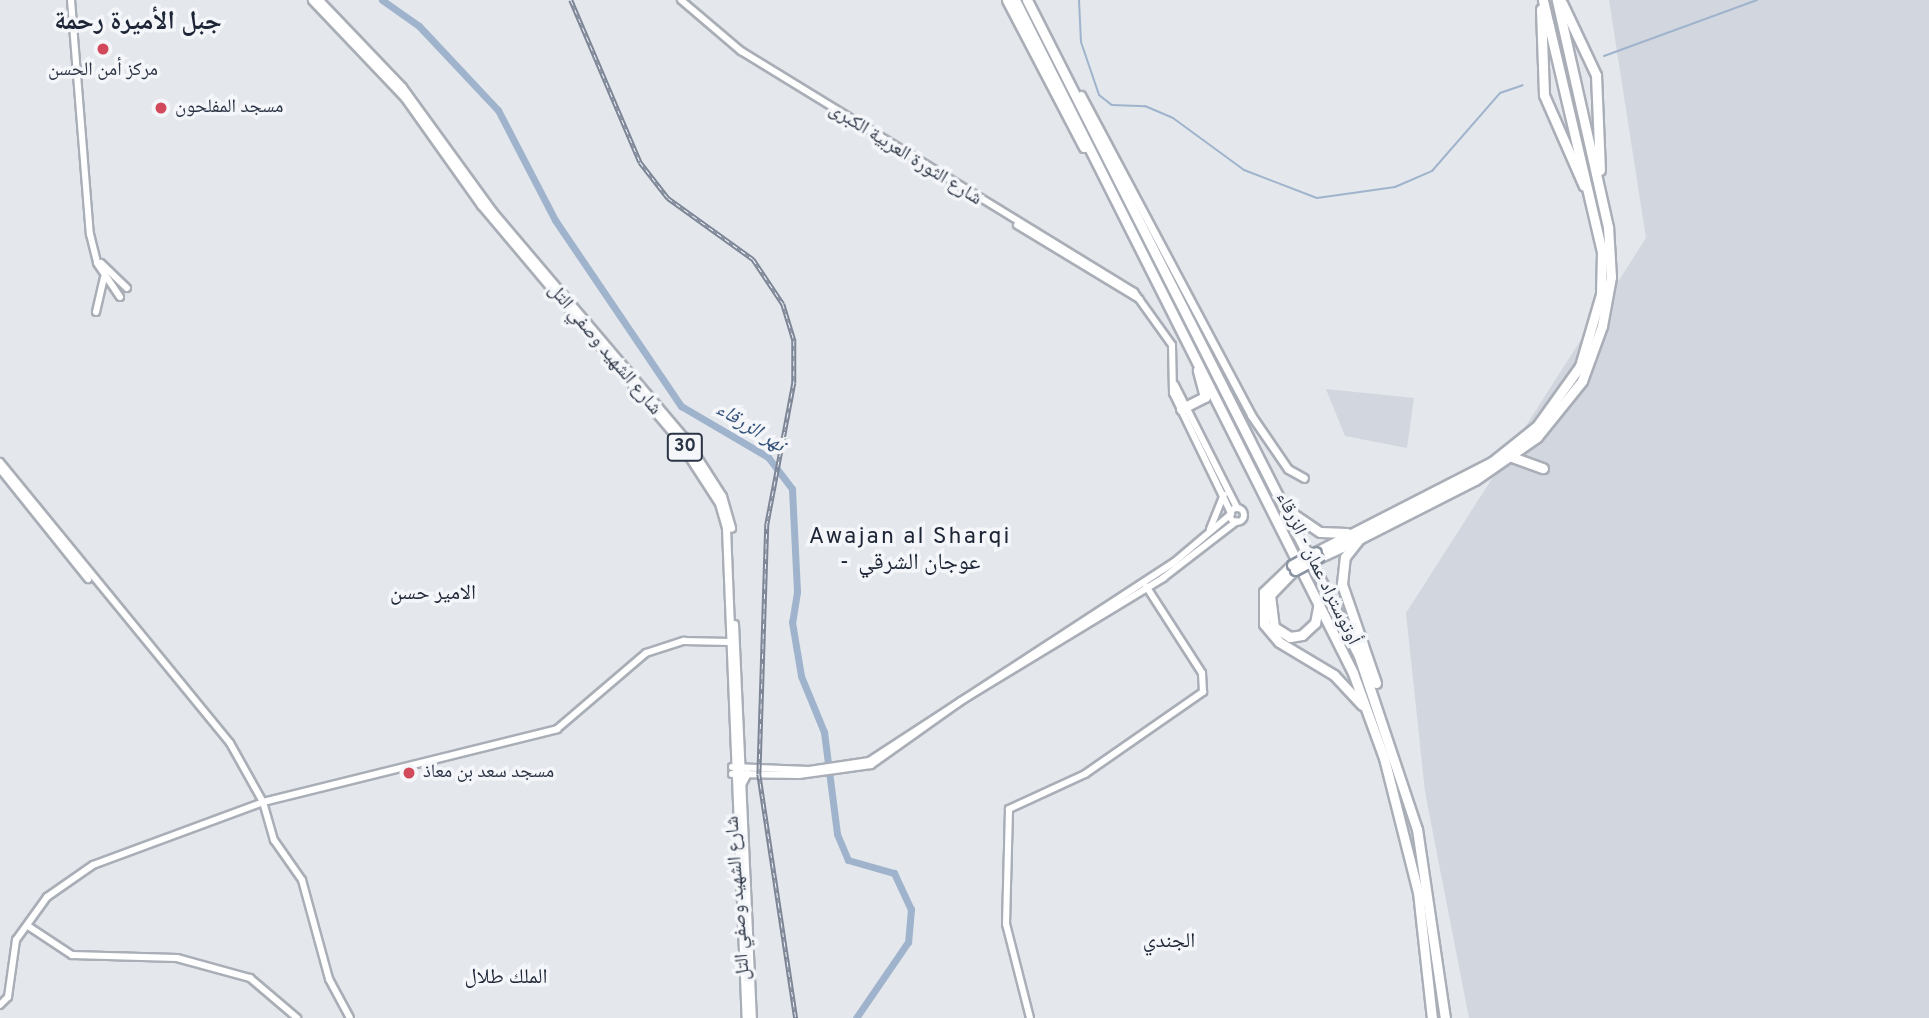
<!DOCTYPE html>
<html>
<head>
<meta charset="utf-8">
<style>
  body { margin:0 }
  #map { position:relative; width:1929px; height:1018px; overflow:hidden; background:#e4e7ec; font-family:Overpass,"Noto Naskh Arabic",sans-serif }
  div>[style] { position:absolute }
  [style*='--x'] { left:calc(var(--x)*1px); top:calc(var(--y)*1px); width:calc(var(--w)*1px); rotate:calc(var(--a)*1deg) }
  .built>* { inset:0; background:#d2d6de }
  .stream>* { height:2px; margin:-1px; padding:0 1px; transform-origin:1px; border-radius:1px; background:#9fb4cc }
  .river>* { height:7px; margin:-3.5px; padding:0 3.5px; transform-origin:3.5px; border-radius:3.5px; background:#9fb4cc }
  .roads { filter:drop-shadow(2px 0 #a9aeb7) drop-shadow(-2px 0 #a9aeb7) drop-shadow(0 2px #a9aeb7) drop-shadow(0 -2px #a9aeb7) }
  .secondary>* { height:6px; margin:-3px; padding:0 3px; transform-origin:3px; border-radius:3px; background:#fff }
  .secondary>.ring { margin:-3px; padding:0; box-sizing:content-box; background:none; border:6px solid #fff; border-radius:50% }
  .primary>* { height:7px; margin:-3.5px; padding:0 3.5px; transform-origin:3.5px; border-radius:3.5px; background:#fff }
  .highway>* { height:9px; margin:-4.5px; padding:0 4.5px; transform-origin:4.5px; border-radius:4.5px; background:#fff }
  .rail>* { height:4.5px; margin-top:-2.25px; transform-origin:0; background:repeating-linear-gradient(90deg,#f4f6f9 0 5px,#7d8696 0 10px); box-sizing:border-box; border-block:2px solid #7d8696 }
  .bridges { filter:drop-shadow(2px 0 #8b94a3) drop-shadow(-2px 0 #8b94a3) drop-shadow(0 2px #8b94a3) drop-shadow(0 -2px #8b94a3) }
  .highway-bridge>* { height:9px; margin:-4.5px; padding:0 4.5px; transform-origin:4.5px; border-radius:4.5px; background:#fff }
  .dots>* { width:19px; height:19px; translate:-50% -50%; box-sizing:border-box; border:4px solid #f4f6f9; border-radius:50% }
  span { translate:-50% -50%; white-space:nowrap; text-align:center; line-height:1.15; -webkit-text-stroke:7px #f4f6f9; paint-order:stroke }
  .shield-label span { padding:2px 5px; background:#f4f6f9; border:2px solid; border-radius:5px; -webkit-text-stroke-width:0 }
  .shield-label { font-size:18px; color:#2b3445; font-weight:700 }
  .poi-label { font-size:19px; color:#2b3445 }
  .left { translate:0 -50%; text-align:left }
  .street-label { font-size:19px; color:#2b3445 }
  .water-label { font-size:21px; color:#34527a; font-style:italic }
  .neighbourhood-label { font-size:21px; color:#1d2536 }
  .quarter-label { font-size:23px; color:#1d2536; letter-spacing:2px }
  .district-label { font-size:26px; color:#1d2536; font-weight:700 }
</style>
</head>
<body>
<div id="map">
  <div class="built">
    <i style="clip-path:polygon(1609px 0,1929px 0,1929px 1018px,1469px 1018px,1425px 792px,1406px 613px,1646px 238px)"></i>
    <i style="clip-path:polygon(1326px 389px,1414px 398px,1407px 448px,1345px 436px)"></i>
  </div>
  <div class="stream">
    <i style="--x:1079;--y:0;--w:42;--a:87.3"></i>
    <i style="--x:1081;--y:42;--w:56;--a:71.2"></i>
    <i style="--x:1099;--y:95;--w:16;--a:38"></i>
    <i style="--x:1112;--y:105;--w:33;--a:2"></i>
    <i style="--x:1145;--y:106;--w:30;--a:23"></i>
    <i style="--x:1173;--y:118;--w:88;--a:36.2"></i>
    <i style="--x:1244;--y:170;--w:78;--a:21"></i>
    <i style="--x:1317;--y:198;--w:79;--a:-8"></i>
    <i style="--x:1395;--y:187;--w:40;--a:-23.4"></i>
    <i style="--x:1432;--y:171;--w:103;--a:-48.9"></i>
    <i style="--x:1500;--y:93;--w:24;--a:-19"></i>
    <i style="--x:1604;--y:56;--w:163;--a:-20.1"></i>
  </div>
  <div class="river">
    <i style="--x:382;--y:0;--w:45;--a:35.1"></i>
    <i style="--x:419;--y:26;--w:115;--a:46.8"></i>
    <i style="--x:498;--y:110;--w:124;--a:62.6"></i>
    <i style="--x:555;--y:220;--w:225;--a:55.9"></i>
    <i style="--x:681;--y:406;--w:101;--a:30.4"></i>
    <i style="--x:768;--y:457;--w:40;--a:53"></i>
    <i style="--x:792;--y:489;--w:103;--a:87.2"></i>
    <i style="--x:797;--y:592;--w:30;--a:99"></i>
    <i style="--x:792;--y:622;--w:55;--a:80.5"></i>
    <i style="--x:801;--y:676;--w:61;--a:67.7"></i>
    <i style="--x:824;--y:732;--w:103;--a:82.7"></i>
    <i style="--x:837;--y:834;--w:28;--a:67"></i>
    <i style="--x:848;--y:860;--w:48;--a:15.8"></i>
    <i style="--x:894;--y:873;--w:40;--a:65"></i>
    <i style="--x:911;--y:909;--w:33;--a:95"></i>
    <i style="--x:908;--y:942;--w:92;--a:124.4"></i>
  </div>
  <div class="roads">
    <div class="secondary">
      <i style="--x:71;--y:0;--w:235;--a:85.4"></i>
      <i style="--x:90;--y:234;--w:30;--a:76"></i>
      <i style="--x:97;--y:263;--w:41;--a:55.9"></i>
      <i style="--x:681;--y:0;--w:79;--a:40.4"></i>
      <i style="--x:741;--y:51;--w:461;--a:31.5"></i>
      <i style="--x:1134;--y:292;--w:65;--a:54.4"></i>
      <i style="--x:1172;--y:345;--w:48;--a:88.8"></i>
      <i style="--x:1173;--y:393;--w:133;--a:64.2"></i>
      <i style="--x:1017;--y:225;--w:143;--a:31.2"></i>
      <i style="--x:101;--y:263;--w:36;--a:44"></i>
      <i style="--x:96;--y:312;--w:35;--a:-77"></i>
      <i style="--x:1175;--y:385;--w:138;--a:63.2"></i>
      <i style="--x:0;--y:462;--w:363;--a:50.7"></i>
      <i style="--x:230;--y:743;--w:68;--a:60.8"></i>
      <i style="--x:263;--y:802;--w:40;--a:74"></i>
      <i style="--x:274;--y:840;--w:49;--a:55"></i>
      <i style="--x:302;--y:880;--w:103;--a:74.7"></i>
      <i style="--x:329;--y:979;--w:44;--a:61.7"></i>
      <i style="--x:0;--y:469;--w:141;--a:51.3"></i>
      <i class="ring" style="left:1230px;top:508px;width:8px;height:8px"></i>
      <i style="--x:1210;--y:529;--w:37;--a:-68"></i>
      <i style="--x:732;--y:767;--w:77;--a:2.2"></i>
      <i style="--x:809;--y:770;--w:61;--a:-8.5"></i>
      <i style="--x:869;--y:761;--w:363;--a:-33.1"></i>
      <i style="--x:1173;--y:563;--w:76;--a:-40.2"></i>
      <i style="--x:732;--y:774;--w:67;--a:0.9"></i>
      <i style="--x:799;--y:775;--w:73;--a:-7.9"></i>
      <i style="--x:871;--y:765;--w:110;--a:-35.4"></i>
      <i style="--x:961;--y:701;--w:237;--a:-31.3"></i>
      <i style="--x:1163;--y:578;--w:93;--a:-37.6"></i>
      <i style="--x:28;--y:926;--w:53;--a:33.4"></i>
      <i style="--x:72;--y:955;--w:105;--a:1.6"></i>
      <i style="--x:177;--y:958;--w:76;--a:15.3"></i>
      <i style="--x:250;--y:978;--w:62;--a:40.4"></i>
      <i style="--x:0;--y:1005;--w:11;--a:-45"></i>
      <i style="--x:8;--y:997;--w:58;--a:-82"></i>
      <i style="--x:16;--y:940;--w:53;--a:-54.2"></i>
      <i style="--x:47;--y:897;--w:56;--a:-34.8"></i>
      <i style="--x:93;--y:865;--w:181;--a:-20.3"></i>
      <i style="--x:263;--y:802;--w:303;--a:-13.9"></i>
      <i style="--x:557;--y:729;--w:117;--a:-40.5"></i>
      <i style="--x:646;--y:653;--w:40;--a:-18"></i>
      <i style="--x:684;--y:641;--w:46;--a:1.2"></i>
      <i style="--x:1030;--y:1018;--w:97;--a:-104.3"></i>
      <i style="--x:1006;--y:924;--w:115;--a:-88.5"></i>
      <i style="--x:1009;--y:809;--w:84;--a:-24.7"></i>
      <i style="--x:1085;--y:774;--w:144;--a:-34.8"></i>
      <i style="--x:1203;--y:692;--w:19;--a:-93"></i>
      <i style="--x:1202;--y:673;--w:103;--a:-122.8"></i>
    </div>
    <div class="primary">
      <i style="--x:312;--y:0;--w:135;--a:46.5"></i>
      <i style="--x:405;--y:98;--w:131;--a:54.6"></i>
      <i style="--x:481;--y:205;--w:301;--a:49.9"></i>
      <i style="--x:675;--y:435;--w:81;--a:57.1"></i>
      <i style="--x:719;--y:503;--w:26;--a:74"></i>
      <i style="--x:726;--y:528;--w:490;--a:87.7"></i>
      <i style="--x:319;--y:0;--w:120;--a:46.3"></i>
      <i style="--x:402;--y:87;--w:153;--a:54"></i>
      <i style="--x:492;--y:211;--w:297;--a:49.7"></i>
      <i style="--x:684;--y:437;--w:70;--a:57.2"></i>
      <i style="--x:722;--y:496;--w:33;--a:74"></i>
      <i style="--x:1081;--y:95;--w:362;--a:62"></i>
      <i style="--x:1251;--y:415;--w:65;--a:55.6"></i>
      <i style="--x:1288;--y:469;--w:18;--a:29"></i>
      <i style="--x:734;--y:624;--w:394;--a:87.4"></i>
      <i style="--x:740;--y:786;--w:15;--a:-62"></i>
    </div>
    <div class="highway">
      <i style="--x:1007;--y:0;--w:166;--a:62.4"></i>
      <i style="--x:1015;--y:0;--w:753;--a:63.33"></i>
      <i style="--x:1353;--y:673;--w:90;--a:70"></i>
      <i style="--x:1384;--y:758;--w:138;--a:75.8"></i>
      <i style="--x:1418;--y:892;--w:127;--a:83.7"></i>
      <i style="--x:1027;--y:0;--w:735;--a:63.16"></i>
      <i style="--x:1359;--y:656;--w:182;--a:71.5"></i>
      <i style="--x:1417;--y:829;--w:191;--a:81.6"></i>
      <i style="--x:1562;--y:3;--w:80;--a:64.7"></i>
      <i style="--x:1596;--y:75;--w:95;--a:87.6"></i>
      <i style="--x:1541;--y:9;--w:86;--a:88"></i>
      <i style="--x:1544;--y:95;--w:99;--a:66.3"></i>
      <i style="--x:1181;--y:409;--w:27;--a:-27"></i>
      <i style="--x:1205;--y:397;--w:28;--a:-105"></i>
      <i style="--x:1512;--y:457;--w:33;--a:20"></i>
      <i style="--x:1293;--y:514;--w:32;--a:34"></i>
      <i style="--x:1320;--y:532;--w:27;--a:2"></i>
      <i style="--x:1316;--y:552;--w:198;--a:-27.1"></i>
      <i style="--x:1492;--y:462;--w:58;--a:-38.7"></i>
      <i style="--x:1537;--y:426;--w:74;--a:-54.4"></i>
      <i style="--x:1580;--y:366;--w:75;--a:-73.7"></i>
      <i style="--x:1601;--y:294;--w:42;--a:-88.6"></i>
      <i style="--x:1602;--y:252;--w:259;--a:-103.2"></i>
      <i style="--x:1318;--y:558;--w:41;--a:-24.7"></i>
      <i style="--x:1292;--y:565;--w:39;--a:136"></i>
      <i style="--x:1264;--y:592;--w:32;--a:90"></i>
      <i style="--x:1264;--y:624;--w:23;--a:50"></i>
      <i style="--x:1279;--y:642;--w:64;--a:31"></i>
      <i style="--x:1334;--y:675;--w:41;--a:47"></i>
      <i style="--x:1292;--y:572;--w:32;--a:134"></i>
      <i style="--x:1270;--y:595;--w:32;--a:83"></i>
      <i style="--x:1274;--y:627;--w:19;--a:32"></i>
      <i style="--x:1290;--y:637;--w:12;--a:-9"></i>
      <i style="--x:1302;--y:635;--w:18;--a:-43"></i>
      <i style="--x:1315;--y:623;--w:21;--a:-79"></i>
      <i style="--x:1376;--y:683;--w:105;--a:-109"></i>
      <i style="--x:1342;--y:584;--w:27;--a:-84"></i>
      <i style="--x:1345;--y:557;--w:23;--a:-52"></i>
      <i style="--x:1359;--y:539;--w:130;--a:-27"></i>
      <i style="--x:1475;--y:480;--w:75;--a:-34.7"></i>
      <i style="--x:1537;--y:437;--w:72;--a:-51.2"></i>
      <i style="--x:1582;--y:381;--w:59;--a:-70"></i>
      <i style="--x:1602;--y:326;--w:50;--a:-79.6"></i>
      <i style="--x:1611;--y:277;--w:50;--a:-93.4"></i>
      <i style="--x:1608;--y:227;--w:233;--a:-102.7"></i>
    </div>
  </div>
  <div class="rail">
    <i style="--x:571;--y:0;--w:176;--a:66.9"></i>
    <i style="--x:640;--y:162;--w:46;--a:52.1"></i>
    <i style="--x:668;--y:198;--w:105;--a:35.7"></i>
    <i style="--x:753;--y:259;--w:54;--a:56.3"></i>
    <i style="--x:783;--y:304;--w:39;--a:73"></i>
    <i style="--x:794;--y:341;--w:42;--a:90"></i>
    <i style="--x:794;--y:383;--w:144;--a:100.8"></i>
    <i style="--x:767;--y:524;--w:250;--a:91.8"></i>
    <i style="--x:759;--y:774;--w:247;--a:81.4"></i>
  </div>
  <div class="bridges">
    <div class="highway-bridge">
      <i style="--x:1292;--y:565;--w:27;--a:-28"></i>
      <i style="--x:1295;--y:570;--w:26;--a:-28"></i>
    </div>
  </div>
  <div class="dots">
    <i style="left:103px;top:49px;background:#d1495b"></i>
    <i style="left:161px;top:108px;background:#d1495b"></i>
    <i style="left:409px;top:773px;background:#d1495b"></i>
  </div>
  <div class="shield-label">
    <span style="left:685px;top:447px">30</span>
  </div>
  <div class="poi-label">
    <span style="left:103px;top:71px">مركز أمن الحسن</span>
    <span class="left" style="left:175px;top:108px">مسجد المفلحون</span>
    <span class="left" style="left:423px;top:773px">مسجد سعد بن معاذ</span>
  </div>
  <div class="street-label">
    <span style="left:905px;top:155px;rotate:32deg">شارع الثورة العربية الكبرى</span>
    <span style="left:604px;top:350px;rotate:50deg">شارع الشهيد وصفي التل</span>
    <span style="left:1317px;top:569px;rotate:64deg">أوتوستراد عمان - الزرقاء</span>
    <span style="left:739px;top:898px;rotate:-94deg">شارع الشهيد وصفي التل</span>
  </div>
  <div class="water-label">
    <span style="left:750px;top:428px;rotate:32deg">نهر الزرقاء</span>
  </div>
  <div class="neighbourhood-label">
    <span style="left:433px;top:594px">الامير حسن</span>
    <span style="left:1169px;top:942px">الجندي</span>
    <span style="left:506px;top:978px">الملك طلال</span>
  </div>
  <div class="quarter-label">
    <span style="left:910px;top:551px">Awajan al Sharqi<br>- عوجان الشرقي</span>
  </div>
  <div class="district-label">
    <span style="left:138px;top:23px">جبل الأميرة رحمة</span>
  </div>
</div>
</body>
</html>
